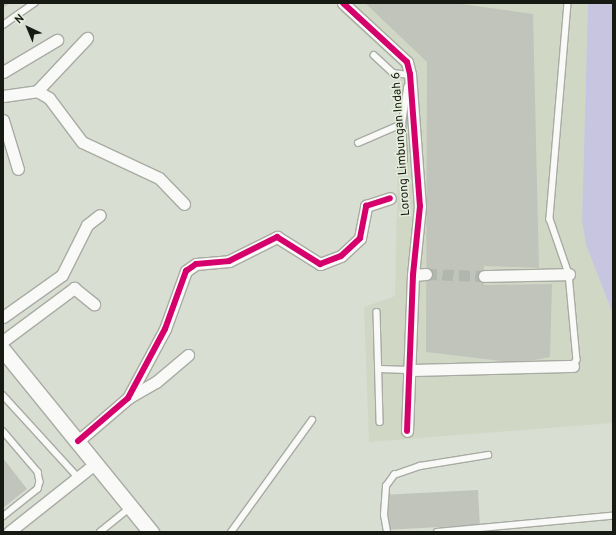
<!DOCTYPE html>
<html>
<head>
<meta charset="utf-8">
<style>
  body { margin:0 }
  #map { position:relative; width:616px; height:535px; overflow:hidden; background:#d9ded3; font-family:Overpass,sans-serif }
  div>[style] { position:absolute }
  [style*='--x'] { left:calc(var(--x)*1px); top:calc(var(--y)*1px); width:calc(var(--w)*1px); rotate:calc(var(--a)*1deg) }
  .built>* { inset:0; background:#d0d8c5 }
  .water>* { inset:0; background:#c8c5e1 }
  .building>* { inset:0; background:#c0c4bb; transform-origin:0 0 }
  .street-tunnel>* { height:11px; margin-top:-5.5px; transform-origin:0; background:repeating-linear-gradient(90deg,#b2b7ad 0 11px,transparent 0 16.5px) }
  .roads { filter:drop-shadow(1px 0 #a8aba3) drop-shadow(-1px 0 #a8aba3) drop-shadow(0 1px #a8aba3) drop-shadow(0 -1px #a8aba3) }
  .lane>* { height:5.5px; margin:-2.75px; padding:0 2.75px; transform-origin:2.75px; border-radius:2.75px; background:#f9faf8 }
  .street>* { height:11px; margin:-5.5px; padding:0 5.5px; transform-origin:5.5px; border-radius:5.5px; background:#f9faf8 }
  .secondary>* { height:15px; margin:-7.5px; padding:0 7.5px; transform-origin:7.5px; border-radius:7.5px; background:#f9faf8 }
  .cycleway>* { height:6px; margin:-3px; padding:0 3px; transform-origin:3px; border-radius:3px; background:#d6006c }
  span { translate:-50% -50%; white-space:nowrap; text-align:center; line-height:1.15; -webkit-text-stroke:3px #e6efdc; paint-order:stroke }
  .street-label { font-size:12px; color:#171a13 }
  .frame { position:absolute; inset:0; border:4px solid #171a13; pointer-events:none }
  .north { position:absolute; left:8px; top:8px; width:40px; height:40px; -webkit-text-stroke:3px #e6efdc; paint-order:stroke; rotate:316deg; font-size:11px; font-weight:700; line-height:16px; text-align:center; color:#171a13 }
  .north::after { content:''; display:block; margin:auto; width:14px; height:18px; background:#171a13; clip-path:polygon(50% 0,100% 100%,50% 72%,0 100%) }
</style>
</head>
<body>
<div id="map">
  <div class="built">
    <i style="clip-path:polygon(347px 3px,588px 3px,582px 220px,586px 245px,613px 314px,613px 423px,369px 442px,364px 307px,395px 296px,400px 66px,340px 11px)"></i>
  </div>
  <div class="water">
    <i style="clip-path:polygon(588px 3px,613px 3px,613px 314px,586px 245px,582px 220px)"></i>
  </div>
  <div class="building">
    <i style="clip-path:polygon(3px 3px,10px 3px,3px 8px)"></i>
    <i style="clip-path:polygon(365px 3px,455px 3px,533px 14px,539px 268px,484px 266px,484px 285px,552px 284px,550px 357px,519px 363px,426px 352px,427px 62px)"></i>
    <i style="clip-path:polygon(3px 458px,27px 489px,3px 508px)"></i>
    <i style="left:478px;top:490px;width:35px;height:92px;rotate:87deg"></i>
  </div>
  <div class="street-tunnel">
    <i style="--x:426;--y:274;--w:58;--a:2"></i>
  </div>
  <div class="roads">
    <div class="lane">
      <i style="--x:568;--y:3;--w:217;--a:94.8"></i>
      <i style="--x:550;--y:219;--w:58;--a:70.9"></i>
      <i style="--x:569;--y:274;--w:86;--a:84.7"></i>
      <i style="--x:577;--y:360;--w:7;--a:124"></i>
      <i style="--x:3;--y:25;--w:39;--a:-35"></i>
      <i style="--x:374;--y:55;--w:26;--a:43"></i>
      <i style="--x:393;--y:73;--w:17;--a:7"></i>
      <i style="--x:358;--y:143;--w:48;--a:-23.4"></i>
      <i style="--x:404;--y:160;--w:36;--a:-93"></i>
      <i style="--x:402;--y:124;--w:37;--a:-82"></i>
      <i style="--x:377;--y:312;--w:110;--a:88.4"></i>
      <i style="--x:380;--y:369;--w:28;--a:2"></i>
      <i style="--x:3;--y:395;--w:110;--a:47.6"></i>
      <i style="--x:3;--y:431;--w:54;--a:49.5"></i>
      <i style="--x:38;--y:472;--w:10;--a:79"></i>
      <i style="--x:40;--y:482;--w:7;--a:106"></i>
      <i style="--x:38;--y:489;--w:45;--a:141.3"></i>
      <i style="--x:100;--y:532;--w:38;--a:-39"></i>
      <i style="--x:231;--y:532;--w:138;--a:-54.1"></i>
      <i style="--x:387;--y:532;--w:17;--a:-100"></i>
      <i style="--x:384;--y:515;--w:29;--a:-86"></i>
      <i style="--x:386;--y:486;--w:14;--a:-54"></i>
      <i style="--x:394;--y:475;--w:28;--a:-19"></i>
      <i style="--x:420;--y:466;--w:69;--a:-9.2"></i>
      <i style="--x:437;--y:532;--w:175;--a:-5.3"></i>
    </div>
    <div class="street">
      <i style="--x:343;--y:3;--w:87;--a:42.7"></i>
      <i style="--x:407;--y:62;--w:12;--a:76"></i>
      <i style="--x:410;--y:74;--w:132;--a:85.7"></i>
      <i style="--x:420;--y:206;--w:69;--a:95.8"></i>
      <i style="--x:413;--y:275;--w:156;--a:92.2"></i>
      <i style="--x:3;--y:72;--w:63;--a:-30.7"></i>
      <i style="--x:37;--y:91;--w:73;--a:-46.7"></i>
      <i style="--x:3;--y:96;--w:34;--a:-8"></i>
      <i style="--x:37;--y:91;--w:14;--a:30"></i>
      <i style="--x:49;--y:98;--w:55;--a:53.1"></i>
      <i style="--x:82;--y:142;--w:85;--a:25.1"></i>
      <i style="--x:159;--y:178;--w:36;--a:46"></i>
      <i style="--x:3;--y:120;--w:51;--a:73"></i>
      <i style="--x:413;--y:275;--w:13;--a:-4"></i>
      <i style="--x:484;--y:276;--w:85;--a:-1.3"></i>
      <i style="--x:3;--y:317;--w:72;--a:-35.4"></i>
      <i style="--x:62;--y:275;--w:56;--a:-63.4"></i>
      <i style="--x:87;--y:225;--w:16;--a:-38"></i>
      <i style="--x:3;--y:341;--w:89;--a:-36.7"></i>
      <i style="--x:74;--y:288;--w:26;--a:39"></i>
      <i style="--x:408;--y:370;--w:165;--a:-1.4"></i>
      <i style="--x:128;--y:398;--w:32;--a:-30"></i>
      <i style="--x:156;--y:382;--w:42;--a:-40.2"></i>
      <i style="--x:78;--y:441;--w:66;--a:-40.7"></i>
      <i style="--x:128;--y:398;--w:78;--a:-61.8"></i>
      <i style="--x:165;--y:329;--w:62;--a:-70.1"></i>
      <i style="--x:186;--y:271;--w:12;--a:-35"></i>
      <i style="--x:196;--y:264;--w:33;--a:-5"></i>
      <i style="--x:229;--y:261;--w:54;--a:-26.6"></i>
      <i style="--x:277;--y:237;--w:51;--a:32.1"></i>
      <i style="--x:320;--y:264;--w:22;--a:-21"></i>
      <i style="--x:341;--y:256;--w:26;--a:-43"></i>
      <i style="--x:360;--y:238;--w:33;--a:-79"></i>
      <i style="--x:366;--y:206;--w:25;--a:-18"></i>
      <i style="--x:9;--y:532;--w:111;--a:-38.4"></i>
    </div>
    <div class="secondary">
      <i style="--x:3;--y:350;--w:235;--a:50.9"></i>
    </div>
  </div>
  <div class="cycleway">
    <i style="--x:343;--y:3;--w:87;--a:42.7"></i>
    <i style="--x:407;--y:62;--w:12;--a:76"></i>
    <i style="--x:410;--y:74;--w:132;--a:85.7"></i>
    <i style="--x:420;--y:206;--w:69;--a:95.8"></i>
    <i style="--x:413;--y:275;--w:156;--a:92.2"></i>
    <i style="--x:78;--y:441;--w:66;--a:-40.7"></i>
    <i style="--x:128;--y:398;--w:78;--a:-61.8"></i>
    <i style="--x:165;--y:329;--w:62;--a:-70.1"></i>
    <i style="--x:186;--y:271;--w:12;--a:-35"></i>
    <i style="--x:196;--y:264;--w:33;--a:-5"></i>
    <i style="--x:229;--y:261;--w:54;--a:-26.6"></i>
    <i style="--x:277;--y:237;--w:51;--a:32.1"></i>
    <i style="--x:320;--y:264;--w:22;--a:-21"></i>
    <i style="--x:341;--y:256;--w:26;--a:-43"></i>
    <i style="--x:360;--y:238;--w:33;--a:-79"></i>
    <i style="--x:366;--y:206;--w:25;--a:-18"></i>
  </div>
  <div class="street-label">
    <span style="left:402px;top:144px;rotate:-94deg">Lorong Limbungan Indah 6</span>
  </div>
  <div class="frame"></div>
  <div class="north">N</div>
</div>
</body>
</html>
